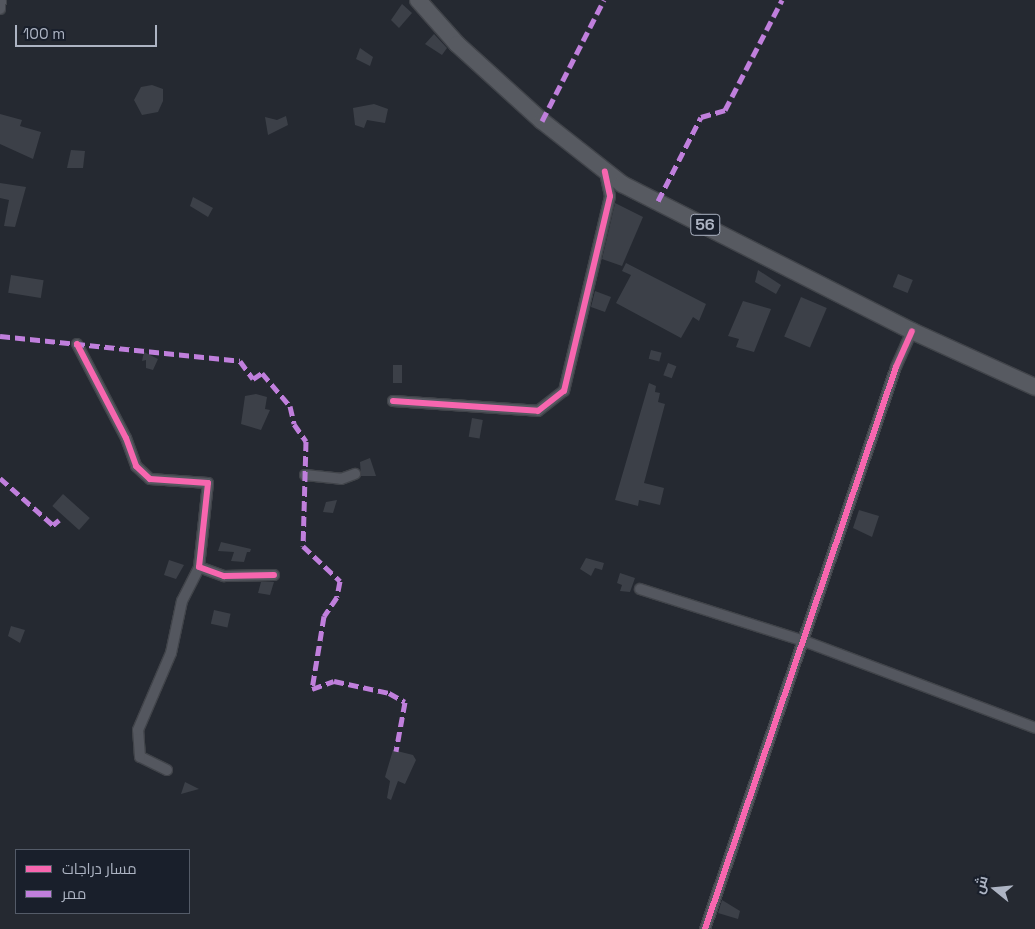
<!DOCTYPE html>
<html>
<head>
<meta charset="utf-8">
<style>
  body { margin:0 }
  #map { position:relative; width:1035px; height:929px; overflow:hidden; background:#252931; font-family:"Space Grotesk",Cairo,sans-serif }
  div>[style] { position:absolute }
  [style*='--x'] { left:calc(var(--x)*1px); top:calc(var(--y)*1px); width:calc(var(--w)*1px); rotate:calc(var(--a)*1deg) }
  .building>* { inset:0; background:#3c4048; transform-origin:0 0 }
  .roads { filter:drop-shadow(1px 0 #41444a) drop-shadow(-1px 0 #41444a) drop-shadow(0 1px #41444a) drop-shadow(0 -1px #41444a) }
  .street>* { height:10px; margin:-5px; padding:0 5px; transform-origin:5px; border-radius:5px; background:#54575f }
  .primary>* { height:16px; margin:-8px; padding:0 8px; transform-origin:8px; border-radius:8px; background:#575a61 }
  .quiet>* { height:5px; margin-top:-2.5px; transform-origin:0; background:repeating-linear-gradient(90deg,#c07fdc 0 10px,transparent 0 15px) }
  .cycleway>* { height:6px; margin:-3px; padding:0 3px; transform-origin:3px; border-radius:3px; background:#f766af }
  span { translate:-50% -50%; white-space:nowrap; text-align:center; line-height:1.15; -webkit-text-stroke:4px #191f2b; paint-order:stroke }
  .shield-label span { padding:1px 4px; background:#191f2b; border:1px solid; border-radius:4px; -webkit-text-stroke-width:0 }
  .shield-label { font-size:16px; color:#adb4c3; font-weight:700 }
  .legend { position:absolute; left:15px; top:849px; width:175px; height:65px; box-sizing:border-box; background:#191f2b; border:1px solid #545b68; margin:0; padding:6px 9px; list-style:none; font-size:15px; color:#adb4c3 }
  .legend li { display:flex; align-items:center; gap:10px; height:25px }
  .legend b { width:25px; border:1px solid #545b68 }
  .north { position:absolute; left:970px; top:864px; width:50px; height:50px; -webkit-text-stroke:4px #191f2b; paint-order:stroke; rotate:287deg; font-size:14px; font-weight:700; line-height:20px; text-align:center; color:#adb4c3 }
  .north::after { content:''; display:block; margin:auto; width:18px; height:22px; background:#adb4c3; clip-path:polygon(50% 0,100% 100%,50% 72%,0 100%) }
  .scale { position:absolute; left:15px; top:25px; width:142px; height:22px; box-sizing:border-box; border:2px solid #adb4c3; border-top:0; padding-left:6px; font-size:15px; line-height:18px; white-space:nowrap; color:#adb4c3; -webkit-text-stroke:4px #191f2b; paint-order:stroke }
</style>
</head>
<body>
<div id="map">
  <div class="building">
    <i style="clip-path:polygon(402px 4px,412px 13px,399px 28px,391px 20px)"></i>
    <i style="clip-path:polygon(434px 34px,447px 48px,442px 55px,425px 44px)"></i>
    <i style="clip-path:polygon(360px 48px,373px 57px,370px 66px,356px 59px)"></i>
    <i style="clip-path:polygon(152px 85px,163px 89px,163px 101px,158px 112px,142px 115px,134px 100px,141px 87px)"></i>
    <i style="clip-path:polygon(374px 104px,388px 109px,385px 123px,367px 120px,364px 128px,355px 125px,353px 108px)"></i>
    <i style="clip-path:polygon(0 114px,22px 120px,20px 126px,41px 132px,33px 159px,0 144px)"></i>
    <i style="clip-path:polygon(286px 116px,288px 125px,268px 135px,265px 117px,277px 120px)"></i>
    <i style="clip-path:polygon(71px 150px,85px 151px,83px 168px,67px 168px)"></i>
    <i style="clip-path:polygon(0 183px,26px 187px,15px 227px,4px 226px,9px 200px,0 198px)"></i>
    <i style="clip-path:polygon(193px 197px,213px 208px,208px 217px,190px 206px)"></i>
    <i style="clip-path:polygon(615px 203px,643px 217px,622px 266px,602px 259px)"></i>
    <i style="clip-path:polygon(626px 263px,706px 304px,699px 321px,693px 317px,681px 338px,616px 303px,631px 275px,622px 271px)"></i>
    <i style="clip-path:polygon(758px 270px,781px 285px,776px 294px,755px 282px)"></i>
    <i style="left:898px;top:274px;width:16px;height:14px;rotate:22deg"></i>
    <i style="left:11px;top:275px;width:33px;height:18px;rotate:9deg"></i>
    <i style="clip-path:polygon(595px 291px,611px 297px,605px 312px,591px 307px)"></i>
    <i style="left:801px;top:297px;width:28px;height:43px;rotate:23deg"></i>
    <i style="clip-path:polygon(743px 301px,771px 309px,754px 352px,736px 347px,739px 339px,728px 336px)"></i>
    <i style="left:651px;top:350px;width:11px;height:9px;rotate:15deg"></i>
    <i style="clip-path:polygon(144px 352px,158px 359px,153px 370px,146px 368px,146px 360px,142px 361px)"></i>
    <i style="left:668px;top:363px;width:9px;height:13px;rotate:21deg"></i>
    <i style="left:393px;top:365px;width:9px;height:18px"></i>
    <i style="clip-path:polygon(649px 383px,656px 386px,655px 392px,660px 393px,658px 402px,665px 404px,644px 483px,664px 488px,660px 505px,639px 500px,638px 506px,615px 500px)"></i>
    <i style="clip-path:polygon(256px 394px,267px 397px,265px 409px,270px 410px,261px 430px,241px 424px,245px 396px)"></i>
    <i style="left:472px;top:418px;width:11px;height:19px;rotate:10deg"></i>
    <i style="clip-path:polygon(370px 458px,376px 476px,361px 476px,360px 462px)"></i>
    <i style="left:63px;top:494px;width:36px;height:16px;rotate:42deg"></i>
    <i style="clip-path:polygon(337px 500px,333px 513px,323px 512px,326px 502px)"></i>
    <i style="clip-path:polygon(859px 510px,879px 516px,872px 537px,853px 528px)"></i>
    <i style="clip-path:polygon(221px 542px,251px 549px,250px 552px,247px 552px,244px 562px,231px 561px,234px 552px,218px 551px)"></i>
    <i style="clip-path:polygon(586px 558px,604px 563px,602px 570px,595px 568px,591px 576px,580px 569px)"></i>
    <i style="clip-path:polygon(169px 560px,184px 565px,176px 579px,164px 575px)"></i>
    <i style="clip-path:polygon(620px 573px,635px 578px,630px 592px,620px 591px,622px 585px,617px 583px)"></i>
    <i style="clip-path:polygon(261px 582px,274px 582px,270px 595px,258px 593px)"></i>
    <i style="left:214px;top:610px;width:17px;height:14px;rotate:13deg"></i>
    <i style="clip-path:polygon(11px 626px,25px 630px,20px 643px,8px 636px)"></i>
    <i style="clip-path:polygon(393px 750px,413px 755px,416px 760px,405px 784px,398px 781px,391px 800px,387px 798px,390px 781px,385px 777px)"></i>
    <i style="clip-path:polygon(185px 782px,199px 789px,181px 794px)"></i>
    <i style="clip-path:polygon(722px 900px,740px 911px,738px 919px,718px 913px)"></i>
  </div>
  <div class="roads">
    <div class="street">
      <i style="--x:0;--y:9;--w:9;--a:-84"></i>
      <i style="--x:77;--y:344;--w:106;--a:62.5"></i>
      <i style="--x:126;--y:438;--w:30;--a:70"></i>
      <i style="--x:136;--y:466;--w:19;--a:43"></i>
      <i style="--x:150;--y:479;--w:58;--a:3.9"></i>
      <i style="--x:208;--y:483;--w:84;--a:96.1"></i>
      <i style="--x:199;--y:567;--w:27;--a:20"></i>
      <i style="--x:224;--y:576;--w:50;--a:-1.1"></i>
      <i style="--x:393;--y:401;--w:145;--a:3.9"></i>
      <i style="--x:538;--y:411;--w:33;--a:-38"></i>
      <i style="--x:564;--y:391;--w:200;--a:-76.7"></i>
      <i style="--x:610;--y:196;--w:25;--a:-102"></i>
      <i style="--x:305;--y:475;--w:36;--a:6"></i>
      <i style="--x:341;--y:479;--w:15;--a:-20"></i>
      <i style="--x:640;--y:589;--w:172;--a:17.6"></i>
      <i style="--x:804;--y:641;--w:247;--a:20.6"></i>
      <i style="--x:167;--y:770;--w:30;--a:-154"></i>
      <i style="--x:140;--y:757;--w:27;--a:-94"></i>
      <i style="--x:138;--y:730;--w:84;--a:-66.8"></i>
      <i style="--x:171;--y:653;--w:53;--a:-78.1"></i>
      <i style="--x:182;--y:601;--w:38;--a:-63"></i>
      <i style="--x:705;--y:929;--w:594;--a:-71.23"></i>
      <i style="--x:896;--y:367;--w:39;--a:-66"></i>
    </div>
    <div class="primary">
      <i style="--x:418;--y:0;--w:59;--a:48.4"></i>
      <i style="--x:457;--y:44;--w:115;--a:42.2"></i>
      <i style="--x:542;--y:121;--w:102;--a:38.2"></i>
      <i style="--x:622;--y:184;--w:325;--a:26.9"></i>
      <i style="--x:912;--y:331;--w:135;--a:24.5"></i>
    </div>
  </div>
  <div class="quiet">
    <i style="--x:542;--y:121;--w:136;--a:-62.9"></i>
    <i style="--x:658;--y:201;--w:94;--a:-62.9"></i>
    <i style="--x:701;--y:117;--w:25;--a:-16"></i>
    <i style="--x:725;--y:110;--w:124;--a:-62.6"></i>
    <i style="--x:0;--y:336;--w:241;--a:5.9"></i>
    <i style="--x:240;--y:361;--w:22;--a:54"></i>
    <i style="--x:253;--y:379;--w:11;--a:-34"></i>
    <i style="--x:262;--y:373;--w:43;--a:49.7"></i>
    <i style="--x:290;--y:406;--w:18;--a:77"></i>
    <i style="--x:294;--y:424;--w:21;--a:55"></i>
    <i style="--x:306;--y:441;--w:105;--a:91.6"></i>
    <i style="--x:303;--y:546;--w:51;--a:43.4"></i>
    <i style="--x:340;--y:581;--w:16;--a:101"></i>
    <i style="--x:337;--y:597;--w:23;--a:124"></i>
    <i style="--x:324;--y:616;--w:74;--a:99.3"></i>
    <i style="--x:312;--y:689;--w:23;--a:-20"></i>
    <i style="--x:334;--y:681;--w:56;--a:12.3"></i>
    <i style="--x:389;--y:693;--w:18;--a:29"></i>
    <i style="--x:405;--y:702;--w:50;--a:100.4"></i>
    <i style="--x:0;--y:478;--w:71;--a:41.6"></i>
    <i style="--x:53;--y:525;--w:8;--a:-40"></i>
  </div>
  <div class="cycleway">
    <i style="--x:77;--y:344;--w:106;--a:62.5"></i>
    <i style="--x:126;--y:438;--w:30;--a:70"></i>
    <i style="--x:136;--y:466;--w:19;--a:43"></i>
    <i style="--x:150;--y:479;--w:58;--a:3.9"></i>
    <i style="--x:208;--y:483;--w:84;--a:96.1"></i>
    <i style="--x:199;--y:567;--w:27;--a:20"></i>
    <i style="--x:224;--y:576;--w:50;--a:-1.1"></i>
    <i style="--x:393;--y:401;--w:145;--a:3.9"></i>
    <i style="--x:538;--y:411;--w:33;--a:-38"></i>
    <i style="--x:564;--y:391;--w:200;--a:-76.7"></i>
    <i style="--x:610;--y:196;--w:25;--a:-102"></i>
    <i style="--x:705;--y:929;--w:594;--a:-71.23"></i>
    <i style="--x:896;--y:367;--w:39;--a:-66"></i>
  </div>
  <div class="shield-label">
    <span style="left:705px;top:225px">56</span>
  </div>
  <ul class="legend">
  <li><b style="height:6px;background:#f766af"></b>مسار دراجات</li>
  <li><b style="height:6px;background:#c07fdc"></b>ممر</li>
  </ul>
  <div class="north">ش</div>
  <div class="scale">100 m</div>
</div>
</body>
</html>
